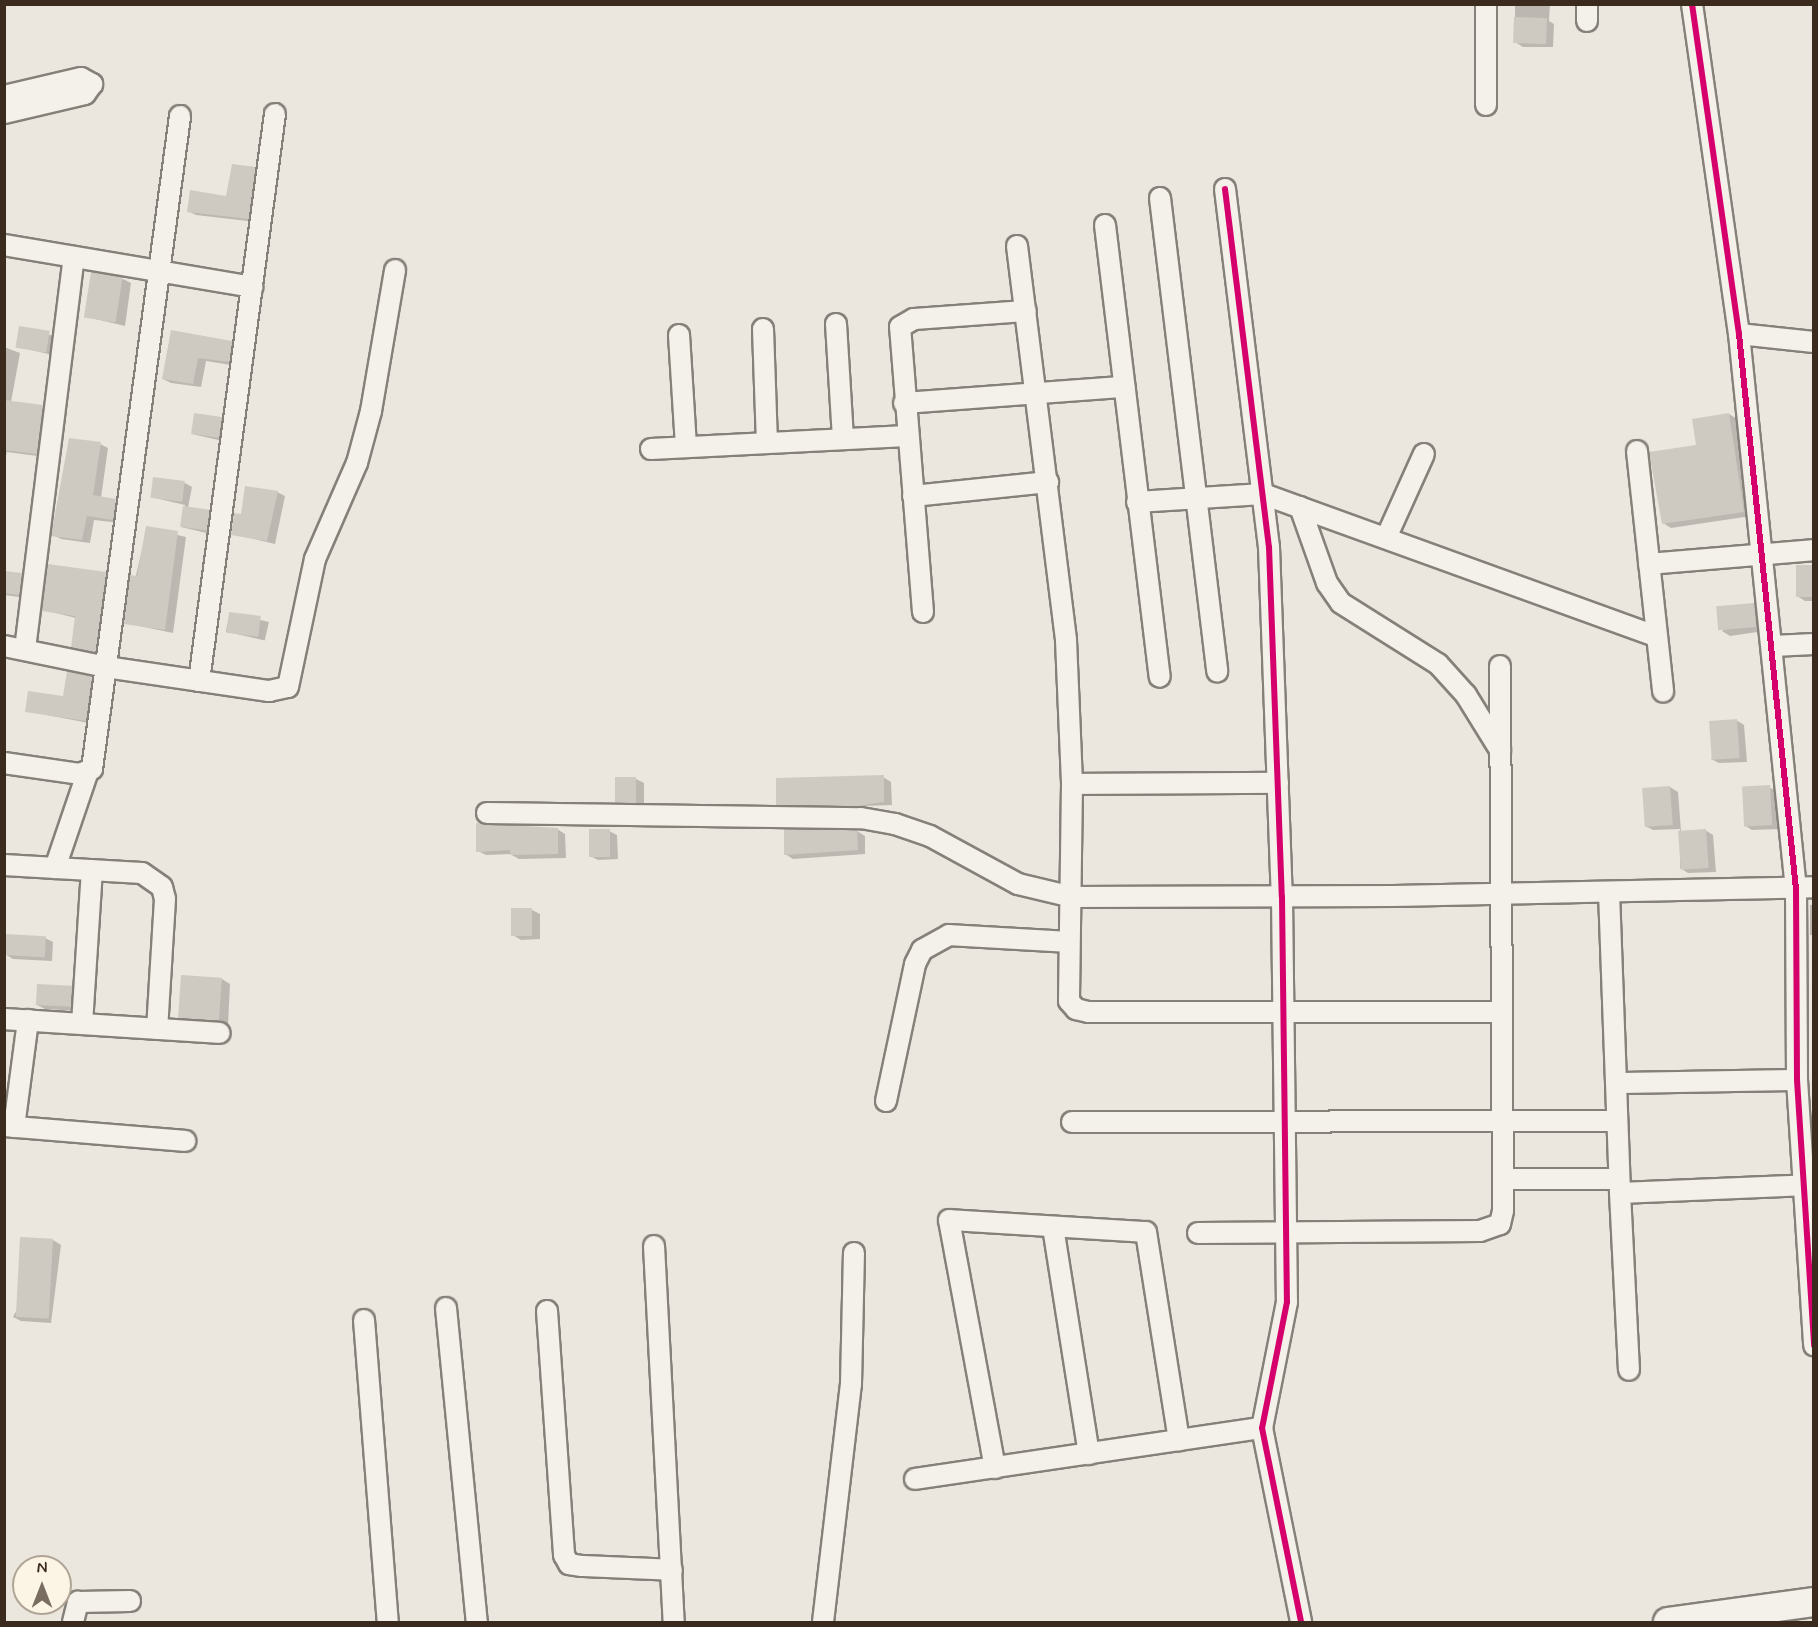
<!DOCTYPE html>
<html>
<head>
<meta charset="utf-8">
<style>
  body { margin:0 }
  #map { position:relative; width:1818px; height:1627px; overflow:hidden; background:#ebe7de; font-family:Mynerve,sans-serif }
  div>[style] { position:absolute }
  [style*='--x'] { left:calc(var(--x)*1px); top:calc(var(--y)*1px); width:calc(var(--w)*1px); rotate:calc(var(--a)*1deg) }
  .shadow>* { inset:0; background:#0003; transform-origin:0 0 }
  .building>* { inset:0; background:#cecac2; transform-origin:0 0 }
  .roads { filter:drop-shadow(2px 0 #858079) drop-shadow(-2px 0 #858079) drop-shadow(0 2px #858079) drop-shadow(0 -2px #858079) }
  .minor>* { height:20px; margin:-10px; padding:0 10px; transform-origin:10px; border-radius:10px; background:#f4f0ea }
  .highway>* { height:28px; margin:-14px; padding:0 14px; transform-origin:14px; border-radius:14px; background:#f4f0ea }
  .cycleway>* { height:6px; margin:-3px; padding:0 3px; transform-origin:3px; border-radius:3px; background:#d6006c }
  span { translate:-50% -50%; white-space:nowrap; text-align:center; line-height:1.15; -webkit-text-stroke:6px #fcf5e5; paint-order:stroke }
  .frame { position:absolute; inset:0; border:6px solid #3b2a1e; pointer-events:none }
  .north { position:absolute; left:12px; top:1555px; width:60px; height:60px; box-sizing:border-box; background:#fcf5e5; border:2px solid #afa495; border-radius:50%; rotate:0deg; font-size:16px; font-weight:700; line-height:24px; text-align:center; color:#3b2a1e }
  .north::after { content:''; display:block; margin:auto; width:21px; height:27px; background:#796c61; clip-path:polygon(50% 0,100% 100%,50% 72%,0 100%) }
</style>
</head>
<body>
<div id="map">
  <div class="shadow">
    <i style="clip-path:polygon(1515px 4px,1550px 4px,1549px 21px,1554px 24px,1553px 47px,1523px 47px,1515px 42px)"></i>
    <i style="clip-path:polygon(255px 169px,263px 173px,257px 222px,196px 215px,188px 211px,228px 197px)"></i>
    <i style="clip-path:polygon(123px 279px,131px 283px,125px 326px,87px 317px)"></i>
    <i style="left:20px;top:328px;width:39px;height:19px;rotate:13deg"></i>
    <i style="clip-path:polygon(172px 332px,232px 342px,240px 347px,237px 366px,206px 361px,201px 387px,171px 383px,163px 379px)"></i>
    <i style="clip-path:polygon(4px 347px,20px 353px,11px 402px,51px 411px,45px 457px,7px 452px,4px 462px)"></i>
    <i style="clip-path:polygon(1729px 414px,1737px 419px,1751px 516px,1671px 528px,1663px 523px)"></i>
    <i style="clip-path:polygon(222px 418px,230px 423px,227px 442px,192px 434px)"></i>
    <i style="clip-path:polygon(100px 444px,108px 448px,101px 498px,124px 505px,121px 523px,94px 520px,90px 543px,61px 539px,53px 535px)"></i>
    <i style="clip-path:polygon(185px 483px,192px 487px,188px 508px,217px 516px,215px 535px,181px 527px,185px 505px,151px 497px)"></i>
    <i style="clip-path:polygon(277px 492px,285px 496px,275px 544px,232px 534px,242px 516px)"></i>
    <i style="clip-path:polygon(147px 528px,186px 537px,173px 633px,125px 623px)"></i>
    <i style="clip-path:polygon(49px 565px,114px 578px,103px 656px,73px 647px,76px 618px,43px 610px)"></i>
    <i style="clip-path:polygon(1814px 566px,1814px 601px,1805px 601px,1797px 596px)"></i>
    <i style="clip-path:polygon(4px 572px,30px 579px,27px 598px,4px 595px)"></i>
    <i style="clip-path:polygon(1754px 605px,1761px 610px,1764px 631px,1730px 636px,1722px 631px)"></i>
    <i style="left:230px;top:613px;width:40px;height:19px;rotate:13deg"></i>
    <i style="clip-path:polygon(69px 673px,100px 682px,94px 724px,26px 711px,65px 697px)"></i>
    <i style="clip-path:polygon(1736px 720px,1744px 725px,1747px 762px,1719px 763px,1711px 759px)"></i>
    <i style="clip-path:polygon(883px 777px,891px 782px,892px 805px,786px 809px,778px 804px)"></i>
    <i style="clip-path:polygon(636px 779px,644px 783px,644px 807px,625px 806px,617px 802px)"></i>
    <i style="clip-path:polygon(1670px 787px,1678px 792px,1681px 831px,1705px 830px,1713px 835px,1716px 872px,1688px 873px,1680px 868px,1680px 829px,1653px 830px,1645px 826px)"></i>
    <i style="clip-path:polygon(1769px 787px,1777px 792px,1780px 829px,1752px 830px,1744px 825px)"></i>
    <i style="clip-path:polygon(557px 829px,565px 834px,566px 858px,519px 859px,510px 854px,486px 855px,478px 851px)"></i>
    <i style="clip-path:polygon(609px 831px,617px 835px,618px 859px,598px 860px,590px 856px)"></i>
    <i style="clip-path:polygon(857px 831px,865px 836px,865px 854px,793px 859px,785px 854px)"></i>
    <i style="left:1810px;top:905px;width:4px;height:30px"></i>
    <i style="clip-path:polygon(532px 910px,540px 914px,540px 939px,521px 940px,513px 935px)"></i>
    <i style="clip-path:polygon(45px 938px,53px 942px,52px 961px,13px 959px,5px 954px)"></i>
    <i style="clip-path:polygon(222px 979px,230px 984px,228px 1025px,189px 1022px,181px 1017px)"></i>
    <i style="clip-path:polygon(38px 985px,72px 987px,80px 992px,79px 1011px,45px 1009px,37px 1005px)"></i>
    <i style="clip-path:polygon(53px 1240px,61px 1245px,51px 1323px,21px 1321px,13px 1317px)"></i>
  </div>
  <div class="building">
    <i style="left:1514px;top:17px;width:33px;height:26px;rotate:2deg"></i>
    <i style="clip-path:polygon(232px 164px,256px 167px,249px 219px,187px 212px,190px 190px,226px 196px)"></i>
    <i style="left:91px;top:272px;width:32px;height:46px;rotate:9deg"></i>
    <i style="left:19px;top:326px;width:31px;height:22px;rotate:9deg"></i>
    <i style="clip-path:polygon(171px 330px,232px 341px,230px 362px,198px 358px,193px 384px,162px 379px)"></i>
    <i style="clip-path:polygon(4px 400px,43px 405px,37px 454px,4px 450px)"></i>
    <i style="left:194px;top:413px;width:28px;height:21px;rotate:8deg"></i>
    <i style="clip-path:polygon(1729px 413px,1744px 512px,1662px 524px,1649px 452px,1696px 445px,1692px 419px)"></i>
    <i style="clip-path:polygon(69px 438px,101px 442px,93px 495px,116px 499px,113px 520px,87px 516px,82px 540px,51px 536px)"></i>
    <i style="left:153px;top:477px;width:32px;height:21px;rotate:7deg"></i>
    <i style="clip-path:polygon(245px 486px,278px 491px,267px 541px,231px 535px,234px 513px,241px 514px)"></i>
    <i style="left:183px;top:506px;width:27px;height:21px;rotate:8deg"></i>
    <i style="clip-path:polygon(146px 526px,178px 531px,165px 630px,124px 624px,130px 575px,137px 576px)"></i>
    <i style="clip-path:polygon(48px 564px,106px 572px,96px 653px,71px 648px,75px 616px,42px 611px)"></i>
    <i style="left:1796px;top:565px;width:18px;height:32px"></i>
    <i style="clip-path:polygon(4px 571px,22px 573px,20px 595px,4px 593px)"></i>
    <i style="left:1754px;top:603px;width:24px;height:38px;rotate:85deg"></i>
    <i style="left:229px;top:612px;width:32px;height:21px;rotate:7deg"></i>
    <i style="clip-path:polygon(67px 671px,92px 676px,86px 721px,25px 712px,28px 691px,63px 696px)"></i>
    <i style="left:1737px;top:719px;width:39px;height:28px;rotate:86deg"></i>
    <i style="clip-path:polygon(884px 775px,884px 802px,857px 806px,776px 805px,776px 778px)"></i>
    <i style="left:615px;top:777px;width:21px;height:26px"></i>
    <i style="left:1770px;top:785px;width:40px;height:28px;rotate:87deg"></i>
    <i style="left:1670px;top:786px;width:39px;height:28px;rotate:86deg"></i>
    <i style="clip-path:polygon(476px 823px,558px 828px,558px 854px,510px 855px,510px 850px,476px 852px)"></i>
    <i style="left:589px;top:829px;width:21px;height:28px"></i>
    <i style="clip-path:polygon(784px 829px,857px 830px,858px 850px,784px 855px)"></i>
    <i style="left:1706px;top:829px;width:39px;height:28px;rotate:86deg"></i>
    <i style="left:511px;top:908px;width:21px;height:28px"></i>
    <i style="left:4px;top:934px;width:42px;height:21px;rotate:3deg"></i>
    <i style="left:181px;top:975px;width:41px;height:43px;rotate:4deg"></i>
    <i style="left:37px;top:984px;width:35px;height:21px;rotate:3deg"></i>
    <i style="left:20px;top:1237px;width:33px;height:80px;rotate:3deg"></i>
  </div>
  <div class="roads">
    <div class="minor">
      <i style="--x:1486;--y:4;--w:101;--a:90"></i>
      <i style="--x:1587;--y:4;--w:17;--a:90"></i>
      <i style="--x:1692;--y:4;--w:333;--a:81.9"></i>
      <i style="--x:1739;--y:334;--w:558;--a:84.14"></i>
      <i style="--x:1796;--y:889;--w:191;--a:89.7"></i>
      <i style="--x:1797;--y:1080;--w:266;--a:86.3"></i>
      <i style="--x:4;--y:96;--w:79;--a:-13.2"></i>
      <i style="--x:81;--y:78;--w:13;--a:29"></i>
      <i style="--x:92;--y:84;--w:12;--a:125"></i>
      <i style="--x:85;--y:94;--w:83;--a:166.8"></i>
      <i style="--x:1225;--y:189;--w:361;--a:83"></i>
      <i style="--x:1269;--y:547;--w:350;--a:87.9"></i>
      <i style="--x:1282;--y:897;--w:405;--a:89.3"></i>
      <i style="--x:1287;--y:1302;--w:128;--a:101.2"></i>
      <i style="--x:1262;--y:1428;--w:198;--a:78.6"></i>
      <i style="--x:1160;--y:198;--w:477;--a:83.1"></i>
      <i style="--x:1105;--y:225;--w:455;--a:83.1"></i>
      <i style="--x:4;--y:245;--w:252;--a:9.6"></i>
      <i style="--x:1017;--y:246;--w:397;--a:82.9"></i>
      <i style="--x:1066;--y:640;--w:144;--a:87.6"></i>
      <i style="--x:1072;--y:784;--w:217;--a:90.8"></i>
      <i style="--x:1069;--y:1001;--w:11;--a:49"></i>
      <i style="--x:1076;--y:1009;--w:12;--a:14"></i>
      <i style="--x:1088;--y:1012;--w:414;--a:0"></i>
      <i style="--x:836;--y:324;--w:115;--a:86.5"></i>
      <i style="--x:763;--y:329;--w:114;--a:88"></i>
      <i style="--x:1739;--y:334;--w:75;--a:6.1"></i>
      <i style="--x:679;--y:335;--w:112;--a:86.4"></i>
      <i style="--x:904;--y:403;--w:221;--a:-4.2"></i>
      <i style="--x:651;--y:449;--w:256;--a:-2.9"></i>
      <i style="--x:1637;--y:451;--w:242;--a:83.8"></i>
      <i style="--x:913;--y:496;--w:136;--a:-5.9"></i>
      <i style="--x:1137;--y:502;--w:126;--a:-3.6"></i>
      <i style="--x:1263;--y:494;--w:419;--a:19.9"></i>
      <i style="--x:1300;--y:507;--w:81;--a:70.4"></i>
      <i style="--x:1327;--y:583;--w:24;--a:55"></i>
      <i style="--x:1341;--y:603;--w:115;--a:32.2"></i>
      <i style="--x:1438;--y:664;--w:42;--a:47.9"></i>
      <i style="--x:1466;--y:695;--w:65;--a:58.3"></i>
      <i style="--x:1386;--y:538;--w:92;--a:-65.7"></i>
      <i style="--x:1649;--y:564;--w:166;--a:-4.8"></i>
      <i style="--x:923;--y:612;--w:286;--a:-94.6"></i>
      <i style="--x:900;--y:327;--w:16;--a:-30"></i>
      <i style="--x:914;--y:319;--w:112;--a:-4.1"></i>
      <i style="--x:4;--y:646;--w:104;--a:11.6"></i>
      <i style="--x:106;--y:667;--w:165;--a:8.4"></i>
      <i style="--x:269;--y:691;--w:19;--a:-12"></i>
      <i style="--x:288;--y:687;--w:131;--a:-78.1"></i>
      <i style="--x:315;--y:559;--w:105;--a:-66.4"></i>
      <i style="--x:357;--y:463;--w:54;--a:-74.9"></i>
      <i style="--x:371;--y:411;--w:143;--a:-80.3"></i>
      <i style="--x:1773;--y:646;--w:41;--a:-2.8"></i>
      <i style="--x:25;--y:649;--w:395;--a:-82.9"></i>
      <i style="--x:199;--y:681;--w:572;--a:-82.37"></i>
      <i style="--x:4;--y:763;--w:76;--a:8.3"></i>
      <i style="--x:79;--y:774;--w:14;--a:-21"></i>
      <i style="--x:92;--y:769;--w:659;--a:-82.32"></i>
      <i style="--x:1072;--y:784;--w:206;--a:-0.3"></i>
      <i style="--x:487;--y:813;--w:374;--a:0.8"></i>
      <i style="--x:861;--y:818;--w:35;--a:10"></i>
      <i style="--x:895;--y:824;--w:37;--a:19"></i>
      <i style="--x:930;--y:836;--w:100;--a:28.6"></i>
      <i style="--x:1018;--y:884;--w:56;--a:13.5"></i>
      <i style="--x:1072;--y:897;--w:322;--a:-0.2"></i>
      <i style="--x:1394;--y:896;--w:420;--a:-1.2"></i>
      <i style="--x:4;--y:865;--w:138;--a:3.3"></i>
      <i style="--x:142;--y:873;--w:24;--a:35"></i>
      <i style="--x:162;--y:887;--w:12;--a:76"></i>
      <i style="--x:165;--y:899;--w:130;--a:93.5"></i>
      <i style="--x:55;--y:868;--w:99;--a:-71.2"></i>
      <i style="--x:1609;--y:892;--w:301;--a:87.9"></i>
      <i style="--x:1620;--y:1193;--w:194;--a:-2.4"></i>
      <i style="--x:4;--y:1019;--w:216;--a:3.7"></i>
      <i style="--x:82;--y:1024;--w:154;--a:-86.3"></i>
      <i style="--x:1617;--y:1083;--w:180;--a:-1"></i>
      <i style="--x:886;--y:1101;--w:140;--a:-78"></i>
      <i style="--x:915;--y:964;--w:16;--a:-63"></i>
      <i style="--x:922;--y:950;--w:31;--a:-29"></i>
      <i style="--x:949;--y:935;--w:120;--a:3.3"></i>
      <i style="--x:1072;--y:1122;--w:545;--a:-0.11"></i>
      <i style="--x:4;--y:1126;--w:182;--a:4.7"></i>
      <i style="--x:14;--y:1127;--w:108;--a:-82.5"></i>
      <i style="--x:1503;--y:1179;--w:116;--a:0"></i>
      <i style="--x:1620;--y:1193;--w:177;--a:87.1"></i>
      <i style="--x:1053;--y:1227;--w:230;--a:81"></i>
      <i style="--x:1198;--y:1233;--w:282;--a:-0.4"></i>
      <i style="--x:1480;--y:1231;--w:21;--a:-19"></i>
      <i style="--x:1500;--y:1224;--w:13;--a:-77"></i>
      <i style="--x:1503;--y:1211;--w:545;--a:-90.32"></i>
      <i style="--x:654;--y:1246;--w:377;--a:87"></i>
      <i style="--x:446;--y:1308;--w:316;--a:84.4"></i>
      <i style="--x:547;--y:1311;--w:245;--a:86"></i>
      <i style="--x:564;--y:1555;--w:10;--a:61"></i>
      <i style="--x:569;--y:1564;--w:13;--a:9"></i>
      <i style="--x:582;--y:1566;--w:90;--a:2.5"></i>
      <i style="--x:364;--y:1320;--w:303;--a:85.5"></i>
      <i style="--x:995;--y:1468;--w:252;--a:-100.5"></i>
      <i style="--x:949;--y:1220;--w:197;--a:3.5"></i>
      <i style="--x:1146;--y:1232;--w:211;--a:81"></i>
      <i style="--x:915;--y:1479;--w:351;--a:-8.4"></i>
      <i style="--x:73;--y:1622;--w:21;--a:-76"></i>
      <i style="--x:78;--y:1602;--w:52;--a:-1.1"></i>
      <i style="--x:823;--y:1622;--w:240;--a:-83.3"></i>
      <i style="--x:851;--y:1384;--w:131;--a:-88.7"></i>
    </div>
    <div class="highway">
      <i style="--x:1668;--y:1622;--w:147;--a:-7.8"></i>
    </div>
  </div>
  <div class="cycleway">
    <i style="--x:1692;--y:4;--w:333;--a:81.9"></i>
    <i style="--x:1739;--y:334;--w:558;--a:84.14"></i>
    <i style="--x:1796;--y:889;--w:191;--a:89.7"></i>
    <i style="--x:1797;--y:1080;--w:266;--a:86.3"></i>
    <i style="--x:1225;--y:189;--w:361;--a:83"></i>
    <i style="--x:1269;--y:547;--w:350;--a:87.9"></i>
    <i style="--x:1282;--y:897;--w:405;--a:89.3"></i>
    <i style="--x:1287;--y:1302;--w:128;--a:101.2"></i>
    <i style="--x:1262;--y:1428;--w:198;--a:78.6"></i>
  </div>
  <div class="frame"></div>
  <div class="north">N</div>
</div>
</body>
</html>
